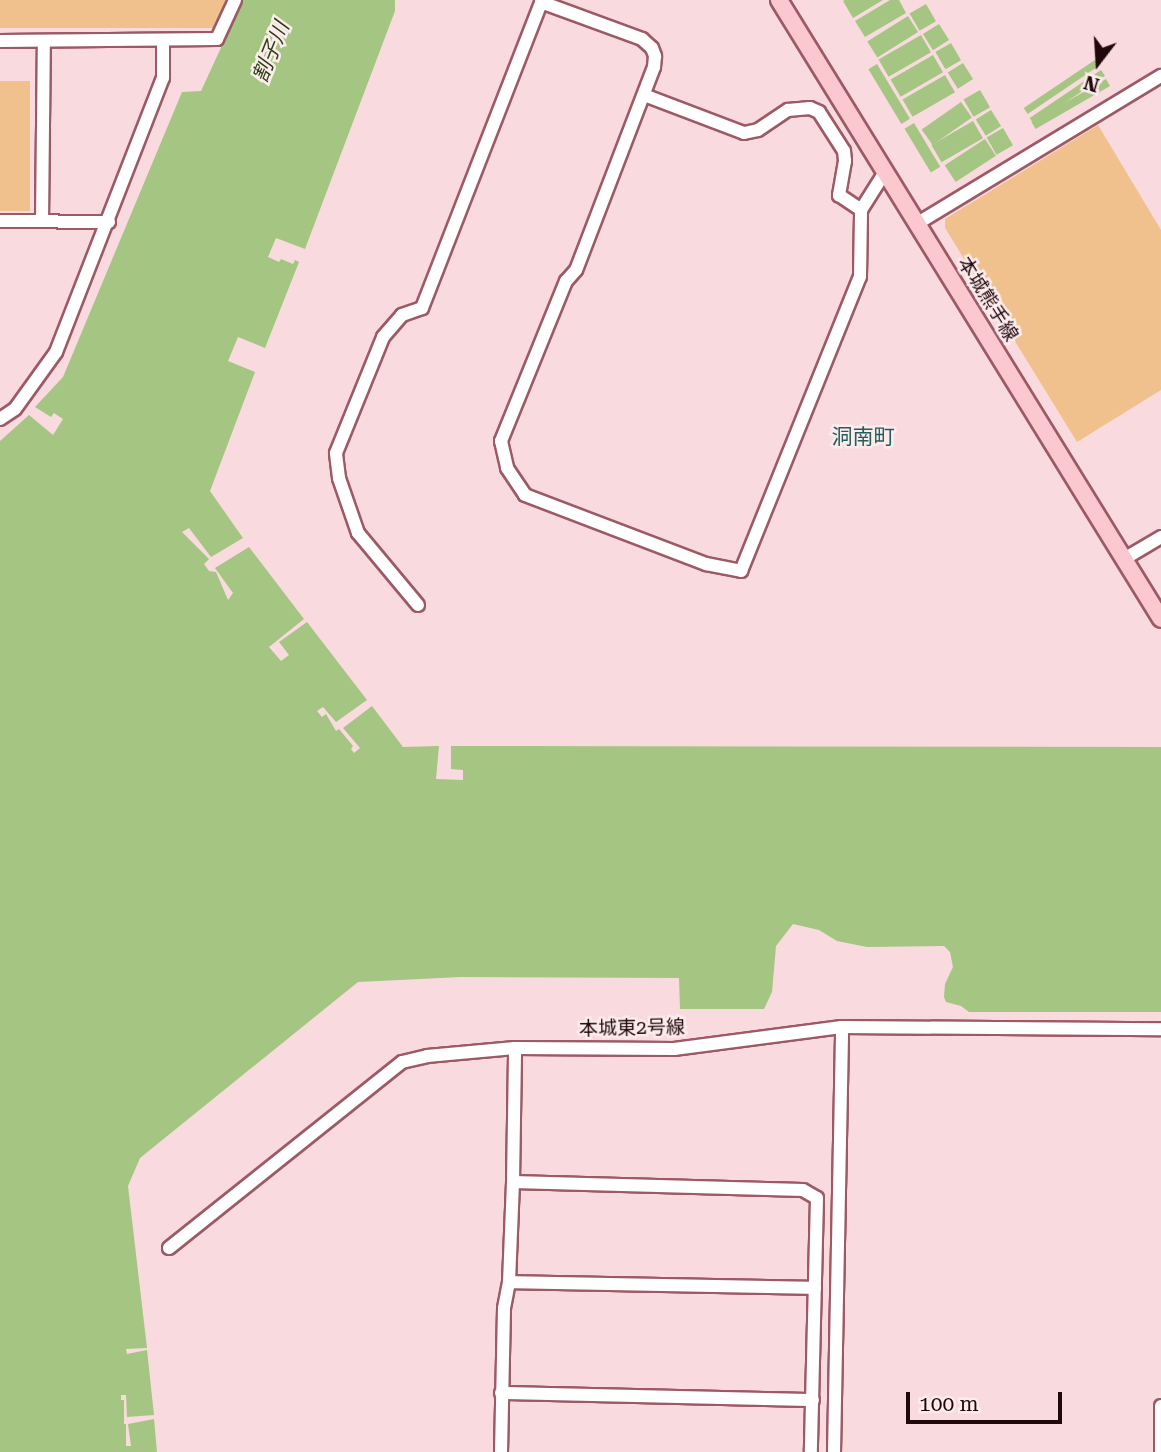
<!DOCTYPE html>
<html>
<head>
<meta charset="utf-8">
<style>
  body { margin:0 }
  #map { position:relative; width:1161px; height:1452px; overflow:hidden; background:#f9dade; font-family:"Roboto Serif","Noto Sans JP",serif }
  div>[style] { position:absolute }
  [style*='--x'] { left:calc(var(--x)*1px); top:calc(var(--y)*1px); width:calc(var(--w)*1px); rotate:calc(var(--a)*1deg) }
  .green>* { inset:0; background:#f0c18d; transform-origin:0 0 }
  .water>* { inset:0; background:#a5c582; transform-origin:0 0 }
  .roads { filter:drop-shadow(2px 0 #9c5a66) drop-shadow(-2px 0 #9c5a66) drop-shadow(0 2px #9c5a66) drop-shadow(0 -2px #9c5a66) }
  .minor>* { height:12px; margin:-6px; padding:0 6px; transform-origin:6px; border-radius:6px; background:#fff }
  .major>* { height:16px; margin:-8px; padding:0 8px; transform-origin:8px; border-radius:8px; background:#fbc8d0 }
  span { translate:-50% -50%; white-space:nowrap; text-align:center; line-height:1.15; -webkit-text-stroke:5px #fcecee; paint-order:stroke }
  .street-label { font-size:19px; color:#21080d }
  .water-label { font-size:21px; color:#2d4111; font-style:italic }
  .neighbourhood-label { font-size:21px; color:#245d59 }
  .north { position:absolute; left:1063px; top:28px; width:70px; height:70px; -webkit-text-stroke:5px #fcecee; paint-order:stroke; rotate:197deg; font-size:19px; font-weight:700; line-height:28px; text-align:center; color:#21080d }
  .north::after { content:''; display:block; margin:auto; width:24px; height:32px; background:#21080d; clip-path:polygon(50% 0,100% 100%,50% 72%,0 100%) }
  .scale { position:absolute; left:906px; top:1392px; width:156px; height:32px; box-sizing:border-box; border:4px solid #21080d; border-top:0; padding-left:9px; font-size:21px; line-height:24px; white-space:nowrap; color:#21080d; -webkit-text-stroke:5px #fcecee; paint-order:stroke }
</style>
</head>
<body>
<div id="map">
  <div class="green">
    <i style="left:0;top:0;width:227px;height:28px"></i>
    <i style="left:0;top:81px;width:30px;height:130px"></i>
    <i style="clip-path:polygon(1098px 125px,1161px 230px,1161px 390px,1077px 442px,945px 228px,945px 219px)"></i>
  </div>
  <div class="water">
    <i style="clip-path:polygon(243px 0,395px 0,395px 11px,305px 249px,276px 238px,268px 257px,279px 262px,281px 259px,293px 264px,295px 260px,299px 262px,265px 348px,238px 337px,228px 361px,255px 372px,210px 491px,243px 538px,211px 557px,189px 528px,182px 532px,209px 559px,204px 564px,209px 571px,216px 572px,228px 600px,233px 593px,215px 568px,249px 547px,304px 619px,269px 647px,281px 661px,289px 655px,279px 642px,307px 622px,367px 700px,336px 722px,323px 707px,317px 711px,322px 717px,326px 714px,336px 731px,339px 729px,353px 746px,351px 749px,354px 753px,360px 748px,343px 728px,372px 706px,403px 747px,439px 746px,436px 779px,463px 780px,463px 770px,451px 769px,451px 746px,1161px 747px,1161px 1012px,969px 1012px,961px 1006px,946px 1002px,944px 997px,945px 984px,953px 967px,950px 952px,944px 946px,867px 947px,837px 941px,819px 930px,793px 924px,776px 946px,772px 992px,764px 1009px,680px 1009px,679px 978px,461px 977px,358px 982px,140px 1158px,128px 1186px,147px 1348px,126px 1349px,127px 1354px,147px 1350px,154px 1415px,127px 1417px,126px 1395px,121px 1395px,121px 1400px,124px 1400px,124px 1424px,126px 1424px,126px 1446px,131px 1446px,128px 1424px,154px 1419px,157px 1452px,0 1452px,0 441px,29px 415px,53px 435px,63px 419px,54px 413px,51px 417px,35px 407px,63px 377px,182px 92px,201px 91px)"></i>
    <i style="clip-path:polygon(845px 0,883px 0,853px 18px,843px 1px)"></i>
    <i style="clip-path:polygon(890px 0,899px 0,906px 13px,865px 37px,855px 21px)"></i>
    <i style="left:926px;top:4px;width:20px;height:19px;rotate:60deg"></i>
    <i style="left:908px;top:16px;width:19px;height:48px;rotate:58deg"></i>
    <i style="left:939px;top:24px;width:19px;height:19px;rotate:58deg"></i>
    <i style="left:921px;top:35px;width:20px;height:49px;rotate:60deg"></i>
    <i style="left:951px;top:43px;width:20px;height:18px;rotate:60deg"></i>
    <i style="left:933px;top:55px;width:20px;height:49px;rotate:60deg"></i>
    <i style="left:1095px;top:60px;width:7px;height:86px;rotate:56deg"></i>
    <i style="left:963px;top:63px;width:19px;height:18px;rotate:58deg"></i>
    <i style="left:877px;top:64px;width:64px;height:10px;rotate:59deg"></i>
    <i style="left:1101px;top:70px;width:7px;height:86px;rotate:56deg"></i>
    <i style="left:945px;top:75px;width:20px;height:49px;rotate:60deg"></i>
    <i style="left:1106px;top:79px;width:8px;height:86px;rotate:60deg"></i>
    <i style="left:980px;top:90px;width:20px;height:19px;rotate:60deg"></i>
    <i style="left:961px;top:102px;width:19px;height:48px;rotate:55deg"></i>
    <i style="left:991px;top:110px;width:19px;height:18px;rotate:58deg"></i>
    <i style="left:973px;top:121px;width:20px;height:48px;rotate:60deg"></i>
    <i style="left:914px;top:123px;width:51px;height:11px;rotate:59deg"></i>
    <i style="left:1003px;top:128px;width:20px;height:19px;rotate:60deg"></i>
    <i style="left:985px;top:139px;width:20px;height:48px;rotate:57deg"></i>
  </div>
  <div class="roads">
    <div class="minor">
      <i style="--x:541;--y:2;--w:108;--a:20.1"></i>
      <i style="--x:642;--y:39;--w:13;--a:42"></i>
      <i style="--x:652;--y:48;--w:9;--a:69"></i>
      <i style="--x:655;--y:56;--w:11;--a:95"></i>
      <i style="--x:654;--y:67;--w:217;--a:111"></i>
      <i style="--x:576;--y:270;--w:15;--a:132"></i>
      <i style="--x:566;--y:281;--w:173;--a:112.1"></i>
      <i style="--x:501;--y:441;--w:28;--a:77"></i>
      <i style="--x:507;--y:468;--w:32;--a:56"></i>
      <i style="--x:525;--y:495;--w:194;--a:20.9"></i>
      <i style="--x:706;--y:564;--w:36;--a:11"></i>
      <i style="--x:741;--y:571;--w:317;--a:-68"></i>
      <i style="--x:860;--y:277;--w:67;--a:-89.1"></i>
      <i style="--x:861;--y:210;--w:45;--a:-57.7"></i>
      <i style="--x:0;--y:41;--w:217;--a:-0.5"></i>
      <i style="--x:217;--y:39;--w:43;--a:-65.2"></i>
      <i style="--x:644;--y:95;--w:107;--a:20.8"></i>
      <i style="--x:744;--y:133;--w:14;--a:-12"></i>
      <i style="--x:758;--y:130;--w:36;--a:-34"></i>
      <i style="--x:788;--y:110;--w:22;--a:-5"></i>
      <i style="--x:810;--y:108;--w:10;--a:24"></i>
      <i style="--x:819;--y:112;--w:46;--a:57.3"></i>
      <i style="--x:844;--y:151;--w:10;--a:84"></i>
      <i style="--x:845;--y:161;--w:35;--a:100"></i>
      <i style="--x:839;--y:195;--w:27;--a:34"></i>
      <i style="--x:0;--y:221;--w:109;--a:0.5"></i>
      <i style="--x:42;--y:221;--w:180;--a:-89.4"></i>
      <i style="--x:918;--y:223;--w:284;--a:-31.2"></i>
      <i style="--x:0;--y:419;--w:18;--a:-34"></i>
      <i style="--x:15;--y:409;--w:70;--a:-54.3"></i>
      <i style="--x:56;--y:352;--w:294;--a:-68.7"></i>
      <i style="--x:163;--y:78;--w:37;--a:-90"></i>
      <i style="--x:1124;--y:559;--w:43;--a:-30.7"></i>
      <i style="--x:418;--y:605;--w:94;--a:-129.8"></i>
      <i style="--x:358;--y:533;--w:58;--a:-109.1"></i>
      <i style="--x:339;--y:478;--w:25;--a:-97"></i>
      <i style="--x:336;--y:453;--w:125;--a:-67.9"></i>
      <i style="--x:383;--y:337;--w:29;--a:-49"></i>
      <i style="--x:402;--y:315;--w:21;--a:-19"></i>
      <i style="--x:422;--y:308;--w:331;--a:-68.7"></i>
      <i style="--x:513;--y:1182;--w:290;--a:1.6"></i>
      <i style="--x:803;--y:1190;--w:16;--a:30"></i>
      <i style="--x:817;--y:1198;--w:254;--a:91.4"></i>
      <i style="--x:169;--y:1248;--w:298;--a:-38.6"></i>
      <i style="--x:402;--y:1062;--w:26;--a:-13"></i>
      <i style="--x:427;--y:1056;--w:88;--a:-5.2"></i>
      <i style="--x:515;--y:1048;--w:159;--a:0.4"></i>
      <i style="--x:674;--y:1049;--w:169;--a:-7.5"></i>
      <i style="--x:842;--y:1027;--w:319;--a:0.4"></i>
      <i style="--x:509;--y:1282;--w:306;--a:1.1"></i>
      <i style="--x:501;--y:1393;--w:312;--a:1.3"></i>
      <i style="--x:501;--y:1452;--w:144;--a:-88.8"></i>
      <i style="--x:504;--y:1308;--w:26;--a:-79"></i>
      <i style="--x:509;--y:1282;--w:100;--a:-87.7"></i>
      <i style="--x:513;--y:1182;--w:134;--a:-89.1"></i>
      <i style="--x:834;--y:1452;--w:425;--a:-88.9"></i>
      <i style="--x:1161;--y:1452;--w:46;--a:-90"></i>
    </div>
    <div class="major">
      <i style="--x:779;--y:0;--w:727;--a:58.32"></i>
    </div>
  </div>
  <div class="street-label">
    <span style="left:988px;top:299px;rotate:58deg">本城熊手線</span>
    <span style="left:632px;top:1028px;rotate:-1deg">本城東2号線</span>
  </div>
  <div class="water-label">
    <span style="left:271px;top:52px;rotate:-68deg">割子川</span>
  </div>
  <div class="neighbourhood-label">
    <span style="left:863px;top:437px">洞南町</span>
  </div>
  <div class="north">N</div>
  <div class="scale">100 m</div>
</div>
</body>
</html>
